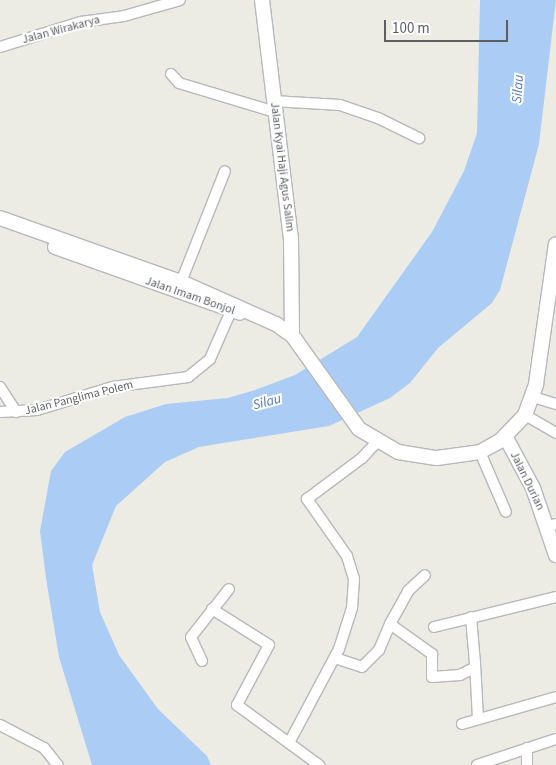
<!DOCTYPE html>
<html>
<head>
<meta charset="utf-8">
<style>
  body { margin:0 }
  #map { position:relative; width:556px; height:765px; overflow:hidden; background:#ecece4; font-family:"Source Sans 3",sans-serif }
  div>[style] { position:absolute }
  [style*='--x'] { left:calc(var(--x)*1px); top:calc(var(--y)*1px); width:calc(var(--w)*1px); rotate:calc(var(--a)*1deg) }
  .water>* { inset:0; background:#abcdf5 }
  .roads { filter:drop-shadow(1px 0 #b6b8bc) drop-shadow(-1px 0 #b6b8bc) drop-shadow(0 1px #b6b8bc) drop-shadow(0 -1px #b6b8bc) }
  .street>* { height:10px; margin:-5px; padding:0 5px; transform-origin:5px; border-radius:5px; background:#fff }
  .secondary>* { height:14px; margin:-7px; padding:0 7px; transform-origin:7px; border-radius:7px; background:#fff }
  span { translate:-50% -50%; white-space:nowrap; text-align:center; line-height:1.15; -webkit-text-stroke:4px #fff; paint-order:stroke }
  .street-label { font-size:12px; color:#5c5e62 }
  .water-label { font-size:14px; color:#5177b5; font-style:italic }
  .scale { position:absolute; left:384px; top:20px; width:124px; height:22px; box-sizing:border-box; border:2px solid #5c5e62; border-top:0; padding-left:6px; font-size:15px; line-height:18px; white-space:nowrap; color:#5c5e62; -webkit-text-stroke:4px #fff; paint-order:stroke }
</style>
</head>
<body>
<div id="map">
  <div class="water">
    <i style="clip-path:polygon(480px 0,556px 0,539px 144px,500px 290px,492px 303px,438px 348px,410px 383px,390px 398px,329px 426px,199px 447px,165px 462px,116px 506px,92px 565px,100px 612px,119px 655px,158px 709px,207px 756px,211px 765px,92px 765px,59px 657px,46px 578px,40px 531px,51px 471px,65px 452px,125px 417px,166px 404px,228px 398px,255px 390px,295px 375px,357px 337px,432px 232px,464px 171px,477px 133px)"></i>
  </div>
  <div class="roads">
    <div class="street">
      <i style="--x:0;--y:47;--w:85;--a:-17.2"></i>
      <i style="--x:81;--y:22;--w:43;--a:-7.9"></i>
      <i style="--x:124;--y:16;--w:58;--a:-15.9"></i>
      <i style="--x:171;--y:74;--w:12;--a:48"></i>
      <i style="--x:179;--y:83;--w:100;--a:16.8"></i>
      <i style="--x:273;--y:101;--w:67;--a:3.4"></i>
      <i style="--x:340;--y:105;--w:40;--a:18.9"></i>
      <i style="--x:378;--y:118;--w:46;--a:26"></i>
      <i style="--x:181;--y:282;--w:119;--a:-68.4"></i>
      <i style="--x:0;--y:387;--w:30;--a:57"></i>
      <i style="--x:533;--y:397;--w:24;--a:17"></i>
      <i style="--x:0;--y:412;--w:37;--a:-3"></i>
      <i style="--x:37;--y:410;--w:78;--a:-17"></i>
      <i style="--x:112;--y:387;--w:77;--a:-7.5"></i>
      <i style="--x:188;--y:377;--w:28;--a:-39"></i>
      <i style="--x:210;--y:359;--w:60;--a:-66.4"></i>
      <i style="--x:525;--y:415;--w:36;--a:30"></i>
      <i style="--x:480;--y:452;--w:65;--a:66.6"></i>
      <i style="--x:549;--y:526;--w:7;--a:-16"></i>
      <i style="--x:212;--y:609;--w:67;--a:32.3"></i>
      <i style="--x:269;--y:645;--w:68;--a:118.1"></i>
      <i style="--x:237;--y:705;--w:102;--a:36.2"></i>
      <i style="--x:390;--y:624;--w:38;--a:-61"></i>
      <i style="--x:408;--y:591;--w:23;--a:-43"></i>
      <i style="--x:434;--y:627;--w:126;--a:-13.8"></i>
      <i style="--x:335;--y:658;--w:28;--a:18"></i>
      <i style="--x:362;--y:667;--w:24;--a:-45"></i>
      <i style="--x:379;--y:650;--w:28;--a:-67"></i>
      <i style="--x:390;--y:624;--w:52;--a:35.5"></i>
      <i style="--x:432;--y:654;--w:23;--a:90"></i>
      <i style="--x:432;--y:677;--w:28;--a:-4"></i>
      <i style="--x:460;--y:675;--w:16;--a:-27"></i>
      <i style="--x:474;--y:668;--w:5;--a:-79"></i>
      <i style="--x:475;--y:663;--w:46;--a:-95"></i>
      <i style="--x:202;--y:661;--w:26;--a:-115"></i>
      <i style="--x:191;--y:637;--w:61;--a:-51.6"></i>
      <i style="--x:475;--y:663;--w:55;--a:86.9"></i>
      <i style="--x:462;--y:724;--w:98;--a:-16"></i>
      <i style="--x:0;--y:725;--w:50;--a:27.6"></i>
      <i style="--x:44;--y:748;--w:22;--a:51"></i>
      <i style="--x:289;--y:743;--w:106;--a:-62"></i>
      <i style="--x:339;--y:649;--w:43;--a:-72.4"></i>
      <i style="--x:352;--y:608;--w:29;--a:-86"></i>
      <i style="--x:354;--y:579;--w:24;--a:-107"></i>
      <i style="--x:347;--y:556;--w:70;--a:-125.1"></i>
      <i style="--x:307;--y:499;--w:69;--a:-36.7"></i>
      <i style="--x:362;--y:458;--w:22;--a:-47"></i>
      <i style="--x:477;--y:765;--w:83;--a:-18.2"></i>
      <i style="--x:527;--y:765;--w:17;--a:-90"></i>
    </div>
    <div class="secondary">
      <i style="--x:262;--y:0;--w:240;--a:83.1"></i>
      <i style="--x:291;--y:238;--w:97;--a:89.4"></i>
      <i style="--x:0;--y:218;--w:192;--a:19.5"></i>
      <i style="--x:181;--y:282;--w:104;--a:23.9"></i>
      <i style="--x:276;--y:324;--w:19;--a:35"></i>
      <i style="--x:292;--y:335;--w:115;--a:54.5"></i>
      <i style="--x:359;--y:429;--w:45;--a:30.5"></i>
      <i style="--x:398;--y:452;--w:39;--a:9"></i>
      <i style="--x:437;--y:458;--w:43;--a:-7.9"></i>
      <i style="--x:480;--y:452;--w:23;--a:-29"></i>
      <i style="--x:500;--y:441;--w:36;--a:-46"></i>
      <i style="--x:525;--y:415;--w:33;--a:-70"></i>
      <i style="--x:536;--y:384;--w:141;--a:-81.9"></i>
      <i style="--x:55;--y:247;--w:196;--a:19.6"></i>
      <i style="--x:505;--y:436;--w:59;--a:61.7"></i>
      <i style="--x:533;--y:488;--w:71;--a:71.1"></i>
    </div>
  </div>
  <div class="street-label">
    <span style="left:61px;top:30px;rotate:-15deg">Jalan Wirakarya</span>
    <span style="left:282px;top:167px;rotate:83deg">Jalan Kyai Haji Agus Salim</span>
    <span style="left:190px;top:296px;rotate:19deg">Jalan Imam Bonjol</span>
    <span style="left:79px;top:398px;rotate:-14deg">Jalan Panglima Polem</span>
    <span style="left:527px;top:481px;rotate:64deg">Jalan Durian</span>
  </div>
  <div class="water-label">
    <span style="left:518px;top:89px;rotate:-86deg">Silau</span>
    <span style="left:267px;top:402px;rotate:-15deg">Silau</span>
  </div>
  <div class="scale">100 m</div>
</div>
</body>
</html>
